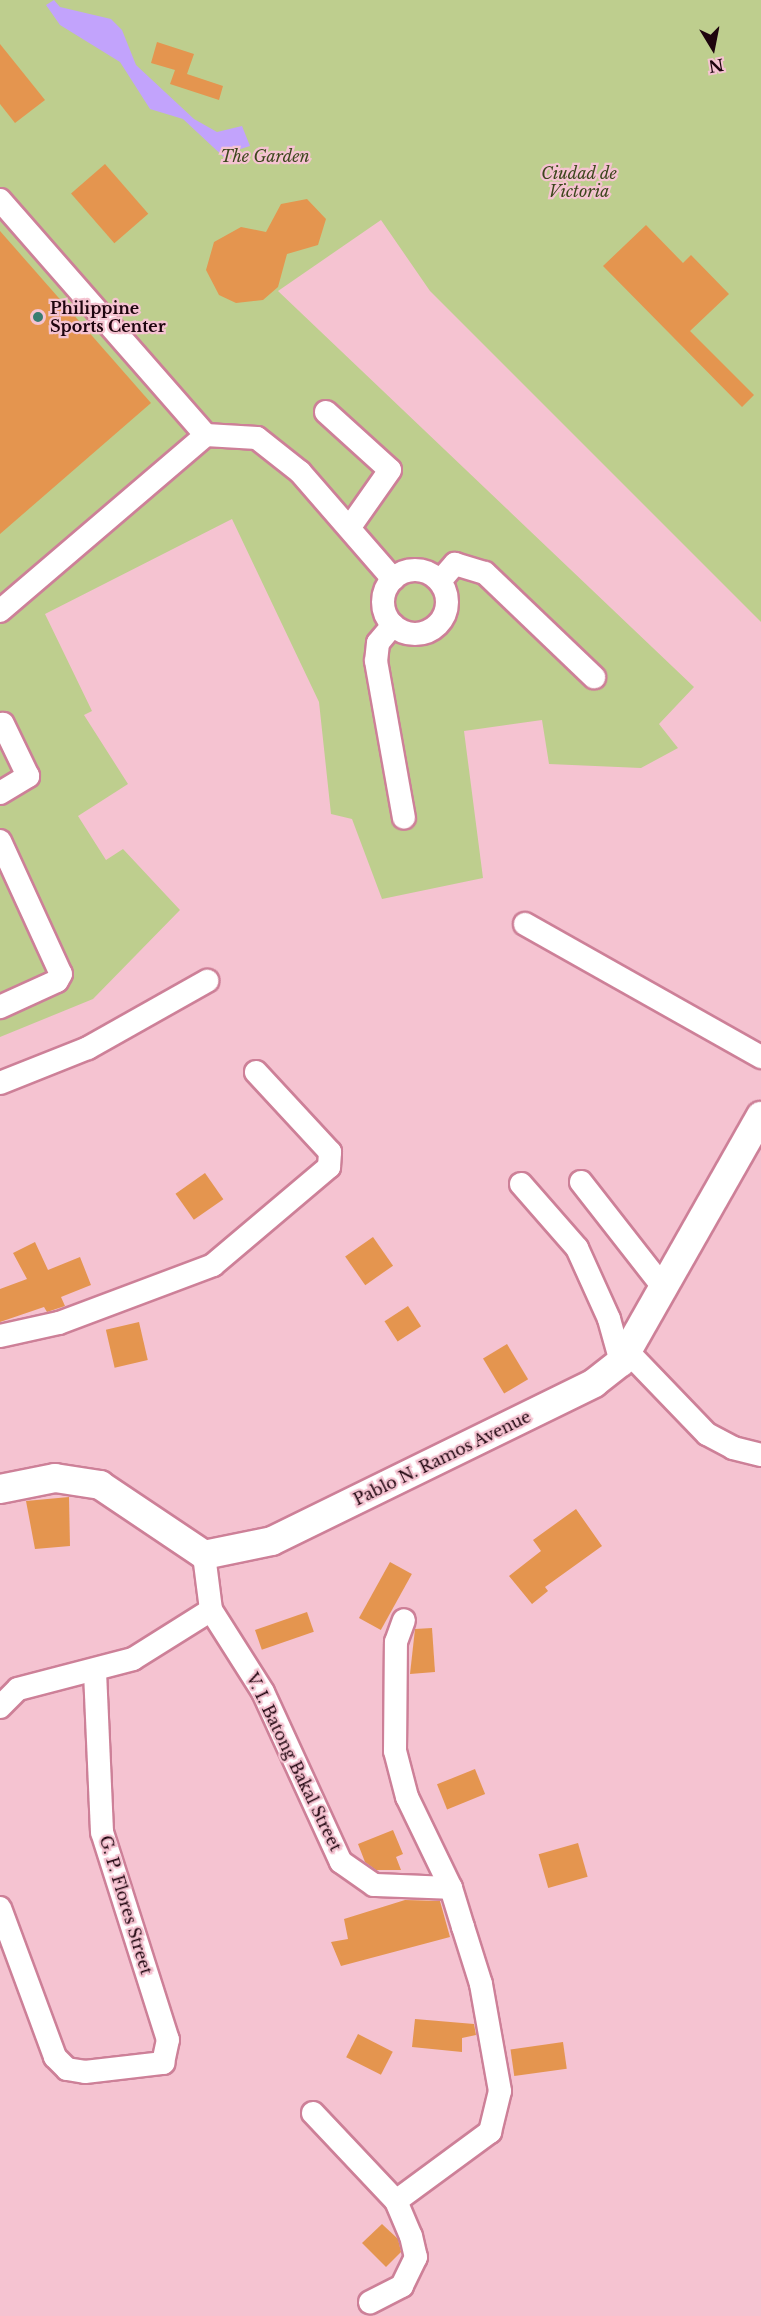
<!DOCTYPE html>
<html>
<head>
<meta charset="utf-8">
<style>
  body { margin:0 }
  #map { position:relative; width:761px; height:2316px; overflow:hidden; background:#f5c3d1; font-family:"Libre Baskerville",serif }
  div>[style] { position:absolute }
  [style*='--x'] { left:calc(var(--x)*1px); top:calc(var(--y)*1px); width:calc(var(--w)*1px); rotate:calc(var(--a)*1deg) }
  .green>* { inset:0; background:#bece8e }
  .water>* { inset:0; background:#c2a3fc }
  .building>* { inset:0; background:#e4954f; transform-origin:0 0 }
  .roads { filter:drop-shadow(2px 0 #cd8098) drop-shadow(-2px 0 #cd8098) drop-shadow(0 2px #cd8098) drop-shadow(0 -2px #cd8098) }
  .minor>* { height:22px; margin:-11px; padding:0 11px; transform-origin:11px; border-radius:11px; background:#fff }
  .minor>.ring { margin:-11px; padding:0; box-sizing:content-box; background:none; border:22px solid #fff; border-radius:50% }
  .tertiary>* { height:28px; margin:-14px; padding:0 14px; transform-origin:14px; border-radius:14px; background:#fff }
  .dots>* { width:16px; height:16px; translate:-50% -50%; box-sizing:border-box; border:3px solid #f5c3d1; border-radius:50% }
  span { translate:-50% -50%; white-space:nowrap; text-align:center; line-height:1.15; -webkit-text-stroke:4.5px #f5c3d1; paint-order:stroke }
  .park-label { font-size:16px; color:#3d461d; font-style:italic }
  .poi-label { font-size:16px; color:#1e040e; font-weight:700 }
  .left { translate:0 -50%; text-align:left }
  .street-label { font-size:16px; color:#1e040e }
  .north { position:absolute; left:683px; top:18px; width:60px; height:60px; -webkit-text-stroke:4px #f5c3d1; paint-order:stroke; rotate:170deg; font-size:16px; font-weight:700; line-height:24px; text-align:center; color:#1e040e }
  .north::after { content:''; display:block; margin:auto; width:21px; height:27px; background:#1e040e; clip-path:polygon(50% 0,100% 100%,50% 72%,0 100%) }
</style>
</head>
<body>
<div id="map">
  <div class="green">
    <i style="clip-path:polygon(0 0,761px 0,761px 622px,430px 291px,381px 220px,278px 291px,694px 687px,659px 724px,678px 748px,641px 768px,549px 764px,542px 720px,464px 731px,483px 878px,382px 899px,352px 819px,331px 814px,319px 702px,232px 519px,45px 614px,92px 711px,84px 715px,128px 784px,78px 816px,106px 860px,123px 849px,180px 910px,93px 999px,0 1037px)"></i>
  </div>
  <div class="water">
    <i style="clip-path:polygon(54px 0,60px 7px,111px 19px,122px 30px,136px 65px,194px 119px,217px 132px,242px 126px,250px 146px,231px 152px,228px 161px,183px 119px,150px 109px,120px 62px,60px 25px,46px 5px)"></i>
  </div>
  <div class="building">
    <i style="clip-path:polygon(157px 42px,194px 54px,187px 74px,223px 86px,219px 100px,170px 84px,175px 70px,151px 63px)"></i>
    <i style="clip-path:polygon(0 44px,45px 100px,15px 123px,0 104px)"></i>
    <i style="left:105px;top:164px;width:66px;height:45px;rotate:49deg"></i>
    <i style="clip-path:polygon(307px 199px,326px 219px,318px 245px,287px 254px,278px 287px,263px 300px,236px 303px,219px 295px,206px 270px,214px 242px,241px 227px,266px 232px,281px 204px)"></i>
    <i style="clip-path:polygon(646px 225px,683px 263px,691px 255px,729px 294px,690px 331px,754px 395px,742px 407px,603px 266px)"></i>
    <i style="clip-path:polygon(0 231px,151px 403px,0 534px)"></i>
    <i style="left:205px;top:1173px;width:32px;height:36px;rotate:55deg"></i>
    <i style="left:373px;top:1237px;width:35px;height:34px;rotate:55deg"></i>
    <i style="clip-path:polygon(35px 1242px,48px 1270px,80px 1257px,91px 1285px,61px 1297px,65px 1306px,47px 1312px,44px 1307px,0 1322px,0 1289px,27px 1279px,13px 1253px)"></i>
    <i style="left:408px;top:1306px;width:24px;height:28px;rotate:57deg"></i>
    <i style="left:139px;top:1322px;width:39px;height:34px;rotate:77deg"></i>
    <i style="left:507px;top:1344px;width:41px;height:28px;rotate:59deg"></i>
    <i style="clip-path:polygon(69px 1497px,70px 1546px,35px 1549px,26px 1501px)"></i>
    <i style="clip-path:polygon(576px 1509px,602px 1546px,545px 1587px,548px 1591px,532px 1604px,509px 1576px,541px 1551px,533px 1540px)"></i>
    <i style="left:390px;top:1562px;width:25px;height:64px;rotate:29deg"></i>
    <i style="left:307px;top:1612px;width:21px;height:55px;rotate:71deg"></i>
    <i style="clip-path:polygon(432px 1628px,435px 1672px,410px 1674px,415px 1629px)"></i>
    <i style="left:475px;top:1769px;width:27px;height:41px;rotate:68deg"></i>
    <i style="clip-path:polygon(393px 1830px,403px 1854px,396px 1857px,401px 1870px,376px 1870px,365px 1862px,358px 1844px)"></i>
    <i style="left:578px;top:1843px;width:35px;height:41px;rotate:74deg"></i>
    <i style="clip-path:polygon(405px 1900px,440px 1901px,450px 1937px,341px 1966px,331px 1942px,348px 1939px,344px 1919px)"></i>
    <i style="clip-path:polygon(415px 2019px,474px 2024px,476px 2035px,462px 2038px,462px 2052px,412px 2047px)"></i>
    <i style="left:358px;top:2034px;width:39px;height:26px;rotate:27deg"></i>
    <i style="left:563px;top:2042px;width:27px;height:53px;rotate:82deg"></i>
    <i style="clip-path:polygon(382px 2224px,398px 2239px,401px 2252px,386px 2267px,362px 2243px)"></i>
  </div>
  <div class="roads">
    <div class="minor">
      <i style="--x:0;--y:200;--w:313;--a:48.8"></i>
      <i style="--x:206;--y:435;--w:271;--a:139.5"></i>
      <i style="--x:326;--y:412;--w:86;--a:42.2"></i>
      <i style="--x:390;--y:470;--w:70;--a:125.1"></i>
      <i style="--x:206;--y:435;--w:51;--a:3.4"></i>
      <i style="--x:257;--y:438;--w:55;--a:38.3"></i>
      <i style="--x:300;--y:472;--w:142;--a:49"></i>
      <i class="ring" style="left:383px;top:570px;width:42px;height:42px"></i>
      <i style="--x:440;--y:581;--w:23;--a:-49"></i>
      <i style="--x:455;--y:564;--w:31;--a:17"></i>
      <i style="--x:485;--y:573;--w:151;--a:43.7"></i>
      <i style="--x:393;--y:625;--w:23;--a:130"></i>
      <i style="--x:378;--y:643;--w:18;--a:96"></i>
      <i style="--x:376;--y:661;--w:159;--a:79.9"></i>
      <i style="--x:0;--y:793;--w:33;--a:-31"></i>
      <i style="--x:28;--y:776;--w:58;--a:-115.7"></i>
      <i style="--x:0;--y:841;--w:146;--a:65.4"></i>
      <i style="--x:61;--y:974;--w:8;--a:120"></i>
      <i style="--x:57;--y:981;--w:63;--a:155.5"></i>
      <i style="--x:525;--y:924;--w:271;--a:29.4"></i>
      <i style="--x:0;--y:1083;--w:95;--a:-21.7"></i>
      <i style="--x:88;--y:1048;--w:137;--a:-29.4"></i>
      <i style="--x:581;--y:1182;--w:133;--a:52"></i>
      <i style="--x:521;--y:1184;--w:85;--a:48.8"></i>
      <i style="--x:577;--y:1248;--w:78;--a:65.7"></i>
      <i style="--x:609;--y:1319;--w:45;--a:74.4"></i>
      <i style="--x:0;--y:1336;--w:60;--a:-12.4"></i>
      <i style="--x:59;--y:1323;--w:165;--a:-20.6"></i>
      <i style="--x:213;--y:1265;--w:152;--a:-40.2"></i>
      <i style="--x:329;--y:1167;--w:15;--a:-86"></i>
      <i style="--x:330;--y:1152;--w:109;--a:-132.8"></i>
      <i style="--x:627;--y:1351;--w:115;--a:46.1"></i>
      <i style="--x:707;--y:1434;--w:30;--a:28"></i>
      <i style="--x:733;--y:1448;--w:29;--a:14"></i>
      <i style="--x:204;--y:1555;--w:55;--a:82.7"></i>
      <i style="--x:211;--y:1610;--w:97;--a:57.6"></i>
      <i style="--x:263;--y:1692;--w:187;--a:65.4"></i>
      <i style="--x:341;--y:1862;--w:40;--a:34.9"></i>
      <i style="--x:374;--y:1885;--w:77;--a:2.2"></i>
      <i style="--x:0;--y:1707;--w:25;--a:-45"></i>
      <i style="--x:18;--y:1689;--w:119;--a:-14.6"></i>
      <i style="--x:133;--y:1659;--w:92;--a:-32.1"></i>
      <i style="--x:0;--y:1908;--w:159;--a:69.7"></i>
      <i style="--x:55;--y:2057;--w:17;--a:45"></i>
      <i style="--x:67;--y:2069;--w:18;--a:9"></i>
      <i style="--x:85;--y:2072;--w:79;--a:-6.6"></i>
      <i style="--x:163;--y:2063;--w:24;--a:-78"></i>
      <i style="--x:168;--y:2040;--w:218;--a:-107.6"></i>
      <i style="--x:102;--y:1832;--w:160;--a:-92.5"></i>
      <i style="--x:313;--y:2113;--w:121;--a:46.7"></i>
      <i style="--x:396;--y:2201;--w:38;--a:67"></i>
      <i style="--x:411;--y:2236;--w:22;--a:77"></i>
      <i style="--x:416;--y:2257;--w:32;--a:116"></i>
      <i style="--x:402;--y:2286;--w:36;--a:153"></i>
      <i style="--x:396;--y:2201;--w:117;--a:-36.3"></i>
      <i style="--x:490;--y:2132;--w:42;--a:-76.3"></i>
      <i style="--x:500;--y:2091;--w:109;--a:-100.1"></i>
      <i style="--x:481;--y:1984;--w:60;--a:-107.5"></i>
      <i style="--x:463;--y:1927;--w:41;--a:-107.1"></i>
      <i style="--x:451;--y:1888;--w:101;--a:-115.8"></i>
      <i style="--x:407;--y:1797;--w:48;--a:-104.6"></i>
      <i style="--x:395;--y:1751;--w:109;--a:-89.5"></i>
      <i style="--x:396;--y:1642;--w:23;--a:-70"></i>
    </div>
    <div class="tertiary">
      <i style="--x:0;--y:1489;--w:56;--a:-11.3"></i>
      <i style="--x:55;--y:1478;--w:46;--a:8.8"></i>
      <i style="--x:100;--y:1485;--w:125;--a:33.9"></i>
      <i style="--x:204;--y:1555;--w:69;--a:-11.6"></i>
      <i style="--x:272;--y:1541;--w:359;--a:-26.1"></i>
      <i style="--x:594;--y:1383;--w:34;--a:-38"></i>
      <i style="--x:621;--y:1362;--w:283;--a:-60.4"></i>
    </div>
  </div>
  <div class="dots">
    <i style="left:38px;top:317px;background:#397d70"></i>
  </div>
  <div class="park-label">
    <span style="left:265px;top:156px">The Garden</span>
    <span style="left:579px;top:182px">Ciudad de<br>Victoria</span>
  </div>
  <div class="poi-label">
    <span class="left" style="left:50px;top:317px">Philippine<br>Sports Center</span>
  </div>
  <div class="street-label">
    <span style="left:442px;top:1458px;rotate:-26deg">Pablo N. Ramos Avenue</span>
    <span style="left:294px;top:1762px;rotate:64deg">V. I. Batong Bakal Street</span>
    <span style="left:126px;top:1905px;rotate:73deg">G. P. Flores Street</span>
  </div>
  <div class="north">N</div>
</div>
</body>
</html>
